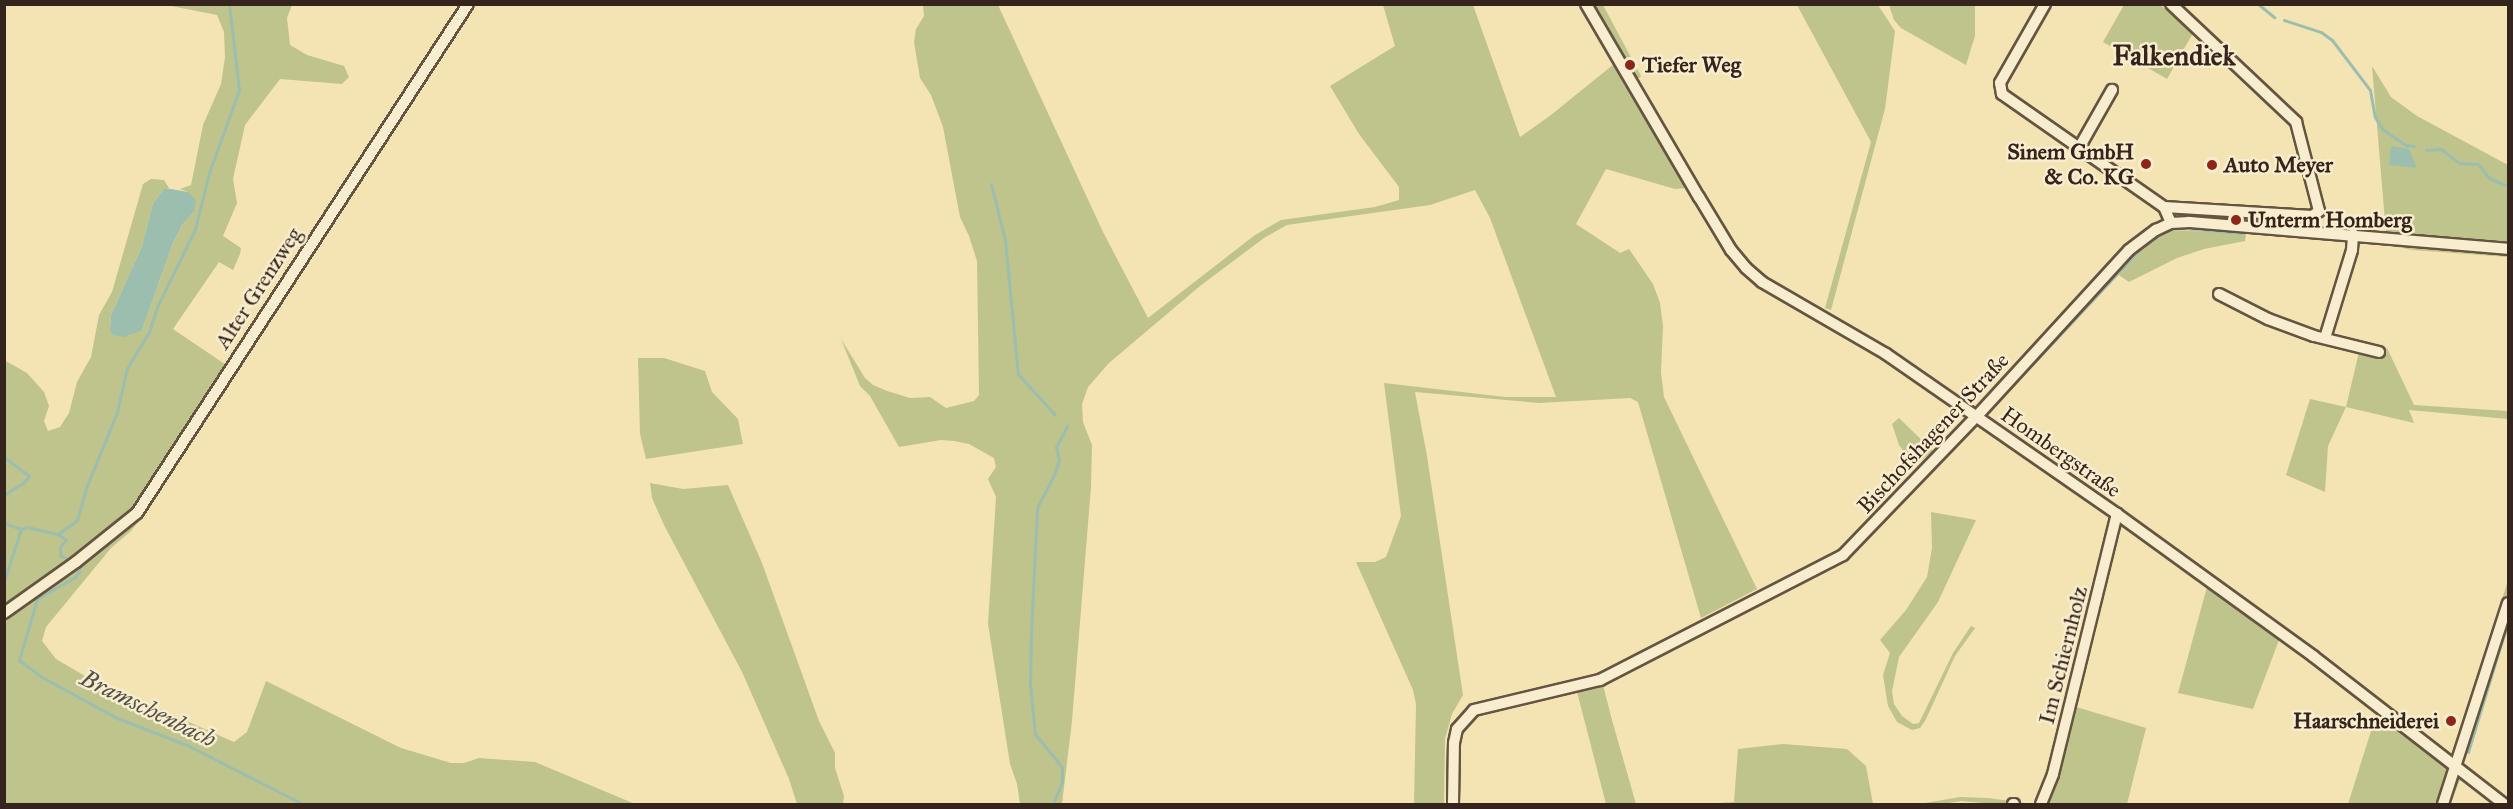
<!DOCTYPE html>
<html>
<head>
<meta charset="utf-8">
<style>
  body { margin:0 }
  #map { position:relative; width:2513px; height:809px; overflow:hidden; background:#f4e4b3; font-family:"IM FELL Great Primer",serif }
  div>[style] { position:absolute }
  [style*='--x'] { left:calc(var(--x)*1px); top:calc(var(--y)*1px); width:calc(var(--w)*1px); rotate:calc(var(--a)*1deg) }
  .green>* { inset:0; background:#bec48b }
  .water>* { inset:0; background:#9cbeaf }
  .stream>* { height:3px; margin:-1.5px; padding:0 1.5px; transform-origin:1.5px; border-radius:1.5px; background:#9cbeaf }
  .roads { filter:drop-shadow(2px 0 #655441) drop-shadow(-2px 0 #655441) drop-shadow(0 2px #655441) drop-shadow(0 -2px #655441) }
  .minor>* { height:10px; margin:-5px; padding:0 5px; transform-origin:5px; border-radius:5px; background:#f8edce }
  .dots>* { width:16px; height:16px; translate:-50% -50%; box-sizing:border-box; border:3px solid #f8edce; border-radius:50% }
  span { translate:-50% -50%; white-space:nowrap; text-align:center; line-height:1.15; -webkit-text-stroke:5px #f8edce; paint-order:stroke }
  .poi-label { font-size:22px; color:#35241b; font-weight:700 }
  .left { translate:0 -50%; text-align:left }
  .right { translate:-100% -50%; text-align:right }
  .street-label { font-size:22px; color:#35241b }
  .water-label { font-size:24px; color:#545247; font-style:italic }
  .district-label { font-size:28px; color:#35241b; font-weight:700 }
  .frame { position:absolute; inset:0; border:6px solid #35241b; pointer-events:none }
</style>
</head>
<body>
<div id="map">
  <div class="green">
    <i style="clip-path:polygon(166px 5px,292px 5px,287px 18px,290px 45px,307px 55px,344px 66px,349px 77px,342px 84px,280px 79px,245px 125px,233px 179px,237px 203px,223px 236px,241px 248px,240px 254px,233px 270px,219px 262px,173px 329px,232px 369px,151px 506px,130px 532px,111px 548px,46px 627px,42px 641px,56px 659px,85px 676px,234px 742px,247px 732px,266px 681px,401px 748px,451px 763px,464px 763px,479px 758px,535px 762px,635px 804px,5px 804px,4px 360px,27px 373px,44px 392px,49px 406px,44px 421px,48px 431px,60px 427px,69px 413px,77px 382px,91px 357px,99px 315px,112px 292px,143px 184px,151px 179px,164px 180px,169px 188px,165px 188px,153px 203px,142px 246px,111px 315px,110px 329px,142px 330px,173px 243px,182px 225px,194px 212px,188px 192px,180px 189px,191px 185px,203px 125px,221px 84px,225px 57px,224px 32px,217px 15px)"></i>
    <i style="clip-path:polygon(923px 5px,998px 5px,1103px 232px,1148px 318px,1255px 235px,1281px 220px,1375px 207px,1399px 200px,1399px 187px,1359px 134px,1330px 86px,1395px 46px,1383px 5px,1473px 5px,1520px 137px,1551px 115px,1614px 64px,1687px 188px,1675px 189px,1606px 169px,1576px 224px,1620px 253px,1629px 249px,1653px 284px,1660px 303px,1663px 326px,1661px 372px,1664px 397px,1757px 589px,1701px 618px,1638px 402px,1630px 398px,1539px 403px,1415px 392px,1427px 456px,1463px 695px,1452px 714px,1445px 739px,1444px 804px,1414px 804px,1416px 704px,1413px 690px,1356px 562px,1375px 562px,1386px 557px,1401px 516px,1384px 383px,1505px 397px,1556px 397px,1490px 218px,1475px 190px,1430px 205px,1287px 225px,1264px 238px,1200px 286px,1109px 363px,1088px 387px,1082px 404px,1083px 422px,1092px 445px,1091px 487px,1072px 721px,1062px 804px,1020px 804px,1017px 784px,1010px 764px,988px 624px,996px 497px,988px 479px,996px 467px,994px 458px,969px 444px,954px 441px,941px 440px,899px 447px,870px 396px,860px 386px,841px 339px,865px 378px,873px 385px,887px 391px,910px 398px,930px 397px,946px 408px,974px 401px,979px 395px,977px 261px,969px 236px,960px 217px,943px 127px,931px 95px,920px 78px,914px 42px,916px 29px,924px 16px)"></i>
    <i style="clip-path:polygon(1591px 5px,1603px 5px,1641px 76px,1639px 78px,1635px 78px)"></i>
    <i style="clip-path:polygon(1797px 5px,1878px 5px,1895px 31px,1885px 109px,1831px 310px,1825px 308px,1871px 142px)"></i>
    <i style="clip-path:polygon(1889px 5px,1975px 5px,1975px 36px,1966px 65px,1901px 28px,1894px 20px)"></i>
    <i style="clip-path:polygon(2124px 5px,2160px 5px,2193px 33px,2167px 79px,2103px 42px)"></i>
    <i style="clip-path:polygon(2372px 66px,2391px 97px,2417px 116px,2508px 165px,2508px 257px,2413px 250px,2387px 245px)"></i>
    <i style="clip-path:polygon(2174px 230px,2246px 234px,2245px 241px,2204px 249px,2177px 258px,2129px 282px,2119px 275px,2142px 250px,2159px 236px)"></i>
    <i style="clip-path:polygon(2387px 348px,2414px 405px,2508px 411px,2508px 419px,2409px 410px,2414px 423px,2346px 407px,2328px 446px,2325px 492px,2286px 475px,2310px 399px,2346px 407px,2359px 352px,2380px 359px)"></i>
    <i style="clip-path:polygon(638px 358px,664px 358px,705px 371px,712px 392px,738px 419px,743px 444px,646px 459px,640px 434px)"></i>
    <i style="clip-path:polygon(1899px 418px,1933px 451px,1914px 466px,1899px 445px,1892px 424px)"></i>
    <i style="clip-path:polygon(650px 483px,683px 489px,728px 485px,762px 563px,819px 721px,835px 753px,835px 768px,844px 796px,843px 804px,797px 804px,789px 779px,742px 672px,664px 525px,652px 498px)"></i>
    <i style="clip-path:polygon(1931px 512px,1976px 520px,1938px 602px,1899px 657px,1892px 691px,1894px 704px,1902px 716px,1913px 724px,1919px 723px,1953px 653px,1971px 626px,1975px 628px,1955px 656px,1925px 721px,1920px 728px,1912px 730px,1897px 722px,1888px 706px,1883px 675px,1890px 653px,1880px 640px,1906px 610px,1927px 577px,1932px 548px)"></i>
    <i style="clip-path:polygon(2111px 516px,2122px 527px,2118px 533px,2073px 706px,2146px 728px,2127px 804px,2033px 804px,2046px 788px,2110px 530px)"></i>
    <i style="clip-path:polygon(2508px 580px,2508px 630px,2495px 667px,2483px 660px)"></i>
    <i style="clip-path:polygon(2207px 587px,2279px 640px,2253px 709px,2178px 693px)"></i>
    <i style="clip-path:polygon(1603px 685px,1612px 720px,1636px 804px,1606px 804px,1577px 692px)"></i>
    <i style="clip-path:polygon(2377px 712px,2447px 764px,2447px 767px,2460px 780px,2450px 804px,2348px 804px)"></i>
    <i style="clip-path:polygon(1783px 744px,1847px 749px,1866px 766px,1873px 804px,1702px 804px,1734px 802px,1738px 749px)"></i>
    <i style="clip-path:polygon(1960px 797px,1988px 798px,2033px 804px,1993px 804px,1961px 801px,1943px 804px,1919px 804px)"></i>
  </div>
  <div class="water">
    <i style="clip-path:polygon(2391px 146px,2409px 149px,2417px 168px,2389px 165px)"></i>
    <i style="clip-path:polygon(165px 188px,188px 192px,196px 200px,194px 212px,182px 225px,173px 243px,142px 330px,124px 337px,113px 335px,110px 329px,111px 315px,142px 246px,153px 203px)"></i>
  </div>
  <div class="stream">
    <i style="--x:2258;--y:4;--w:21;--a:39"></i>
    <i style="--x:2284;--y:20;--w:39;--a:18"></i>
    <i style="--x:2321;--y:32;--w:14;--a:36"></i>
    <i style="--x:2332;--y:40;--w:63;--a:52.8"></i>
    <i style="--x:2370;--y:90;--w:27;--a:80"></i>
    <i style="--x:2375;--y:117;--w:14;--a:60"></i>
    <i style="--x:2382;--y:129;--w:29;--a:34"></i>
    <i style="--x:2406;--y:145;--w:8;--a:7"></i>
    <i style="--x:2426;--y:150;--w:15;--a:-4"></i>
    <i style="--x:2441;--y:149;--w:23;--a:38"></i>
    <i style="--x:2459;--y:163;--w:19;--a:3"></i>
    <i style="--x:2478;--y:164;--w:18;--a:52"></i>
    <i style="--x:2489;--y:178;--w:21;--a:23"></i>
    <i style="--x:991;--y:184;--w:58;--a:76"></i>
    <i style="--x:1005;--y:240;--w:135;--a:84.5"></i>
    <i style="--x:1018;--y:374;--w:55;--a:47.9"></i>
    <i style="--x:2185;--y:214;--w:132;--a:4.8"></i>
    <i style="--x:1996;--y:403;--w:212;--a:-46.9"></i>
    <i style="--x:2141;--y:248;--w:22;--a:-36"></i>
    <i style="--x:2159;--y:235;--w:16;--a:-27"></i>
    <i style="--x:2173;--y:228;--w:11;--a:0"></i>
    <i style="--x:2184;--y:228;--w:58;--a:4.9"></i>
    <i style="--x:4;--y:457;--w:31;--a:37"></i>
    <i style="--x:29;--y:476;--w:8;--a:130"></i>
    <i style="--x:24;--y:482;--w:24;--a:147"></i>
    <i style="--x:4;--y:523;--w:18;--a:19"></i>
    <i style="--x:21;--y:529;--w:6;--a:-18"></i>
    <i style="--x:27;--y:527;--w:32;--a:13"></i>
    <i style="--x:58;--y:534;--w:10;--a:37"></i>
    <i style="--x:66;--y:540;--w:9;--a:131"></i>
    <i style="--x:60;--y:547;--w:8;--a:90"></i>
    <i style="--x:60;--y:555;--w:13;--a:29"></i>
    <i style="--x:58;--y:534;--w:24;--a:-36"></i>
    <i style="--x:77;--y:520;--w:33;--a:-74"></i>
    <i style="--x:86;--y:488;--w:82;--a:-67.8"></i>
    <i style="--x:117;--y:412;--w:45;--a:-77.2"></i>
    <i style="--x:127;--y:368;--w:42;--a:-58.6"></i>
    <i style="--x:149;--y:332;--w:26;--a:-72"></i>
    <i style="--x:157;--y:307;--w:87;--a:-64"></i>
    <i style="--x:195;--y:229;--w:58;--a:-76"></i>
    <i style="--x:209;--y:173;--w:88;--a:-70.1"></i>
    <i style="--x:239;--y:90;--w:87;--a:-96.6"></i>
    <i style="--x:80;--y:570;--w:9;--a:126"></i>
    <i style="--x:75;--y:577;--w:44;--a:149.9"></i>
    <i style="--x:37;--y:599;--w:64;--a:106.4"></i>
    <i style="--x:19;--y:660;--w:26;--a:37"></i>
    <i style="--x:40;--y:676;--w:88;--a:28.6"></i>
    <i style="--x:117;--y:718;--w:75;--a:21.1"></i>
    <i style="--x:187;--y:745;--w:130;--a:27"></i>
    <i style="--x:4;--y:581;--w:55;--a:-71.9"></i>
    <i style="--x:2468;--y:752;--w:138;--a:-73.1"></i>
    <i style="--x:1053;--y:804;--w:24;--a:-68"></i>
    <i style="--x:1062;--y:782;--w:15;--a:-90"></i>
    <i style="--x:1062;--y:767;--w:43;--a:-129.3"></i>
    <i style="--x:1035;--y:734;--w:49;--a:-95.8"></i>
    <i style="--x:1030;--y:685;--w:53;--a:-88.9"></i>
    <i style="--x:1031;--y:632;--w:124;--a:-87.2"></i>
    <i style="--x:1037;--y:508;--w:37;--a:-63"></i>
    <i style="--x:1054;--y:475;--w:16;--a:-72"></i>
    <i style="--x:1059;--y:460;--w:13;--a:-103"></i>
    <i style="--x:1056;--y:447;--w:24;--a:-62"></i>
  </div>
  <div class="roads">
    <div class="minor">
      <i style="--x:1586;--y:4;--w:224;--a:59.7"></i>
      <i style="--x:1699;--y:197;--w:62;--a:58.9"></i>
      <i style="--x:1731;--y:250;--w:23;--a:50"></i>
      <i style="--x:1746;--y:268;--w:21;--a:41"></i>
      <i style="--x:1762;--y:282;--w:143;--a:30.1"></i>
      <i style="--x:1886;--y:354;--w:281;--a:34.7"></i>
      <i style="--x:2117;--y:514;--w:242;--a:35.9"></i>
      <i style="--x:2313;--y:656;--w:242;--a:37.8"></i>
      <i style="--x:2045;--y:4;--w:91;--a:119.7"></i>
      <i style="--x:2000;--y:83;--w:11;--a:80"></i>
      <i style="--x:2002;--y:94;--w:198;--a:34.9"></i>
      <i style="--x:2171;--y:4;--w:172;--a:43.3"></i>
      <i style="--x:2296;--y:122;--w:92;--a:75.5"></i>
      <i style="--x:2319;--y:211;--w:9;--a:144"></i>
      <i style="--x:2312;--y:216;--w:148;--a:-176.5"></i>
      <i style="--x:2164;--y:207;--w:17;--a:66"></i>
      <i style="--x:2079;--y:148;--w:67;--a:-60.4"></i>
      <i style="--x:2219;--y:294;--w:55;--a:27"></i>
      <i style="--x:2268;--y:319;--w:49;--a:20.3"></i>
      <i style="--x:2314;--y:336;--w:67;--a:13.8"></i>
      <i style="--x:2325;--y:338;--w:92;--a:-72.9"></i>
      <i style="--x:2352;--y:250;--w:16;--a:-86"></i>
      <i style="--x:4;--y:613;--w:88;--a:-35.3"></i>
      <i style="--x:76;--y:562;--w:78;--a:-38.8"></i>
      <i style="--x:137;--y:513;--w:607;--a:-56.96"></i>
      <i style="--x:1453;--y:804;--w:61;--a:-89.1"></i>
      <i style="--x:1454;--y:743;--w:14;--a:-78"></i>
      <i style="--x:1457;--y:729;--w:25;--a:-48"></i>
      <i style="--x:1474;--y:710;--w:130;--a:-13.4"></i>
      <i style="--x:1600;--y:680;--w:273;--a:-27.2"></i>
      <i style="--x:1843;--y:555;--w:192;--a:-46.1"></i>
      <i style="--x:1976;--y:417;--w:226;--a:-47.5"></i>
      <i style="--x:2129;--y:250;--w:34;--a:-37"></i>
      <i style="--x:2156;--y:230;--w:17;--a:-25"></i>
      <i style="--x:2171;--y:223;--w:18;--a:-3"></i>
      <i style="--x:2189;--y:222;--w:320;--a:4.8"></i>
      <i style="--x:2013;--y:804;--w:1;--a:0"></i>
      <i style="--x:2041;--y:804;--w:32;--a:-68"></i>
      <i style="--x:2053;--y:774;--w:268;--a:-76.2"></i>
      <i style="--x:2443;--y:804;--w:211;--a:-72.1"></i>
    </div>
  </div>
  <div class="dots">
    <i style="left:1630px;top:65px;background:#8f2418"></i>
    <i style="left:2146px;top:164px;background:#8f2418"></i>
    <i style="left:2212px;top:165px;background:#8f2418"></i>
    <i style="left:2236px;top:220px;background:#8f2418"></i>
    <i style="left:2451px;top:721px;background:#8f2418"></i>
  </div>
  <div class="poi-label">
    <span class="left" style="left:1642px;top:65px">Tiefer Weg</span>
    <span class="right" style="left:2134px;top:164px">Sinem GmbH<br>&amp; Co. KG</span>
    <span class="left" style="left:2224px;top:165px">Auto Meyer</span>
    <span class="left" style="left:2248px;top:220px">Unterm Homberg</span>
    <span class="right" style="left:2439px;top:721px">Haarschneiderei</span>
  </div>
  <div class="street-label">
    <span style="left:258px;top:288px;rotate:-57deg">Alter Grenzweg</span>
    <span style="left:1933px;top:433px;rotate:-47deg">Bischofshagener Straße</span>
    <span style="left:2061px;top:452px;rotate:35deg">Hombergstraße</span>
    <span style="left:2063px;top:655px;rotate:-76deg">Im Schiernholz</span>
  </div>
  <div class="water-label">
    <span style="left:148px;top:709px;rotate:26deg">Bramschenbach</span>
  </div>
  <div class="district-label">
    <span style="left:2174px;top:56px">Falkendiek</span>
  </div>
  <div class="frame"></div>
</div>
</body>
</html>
